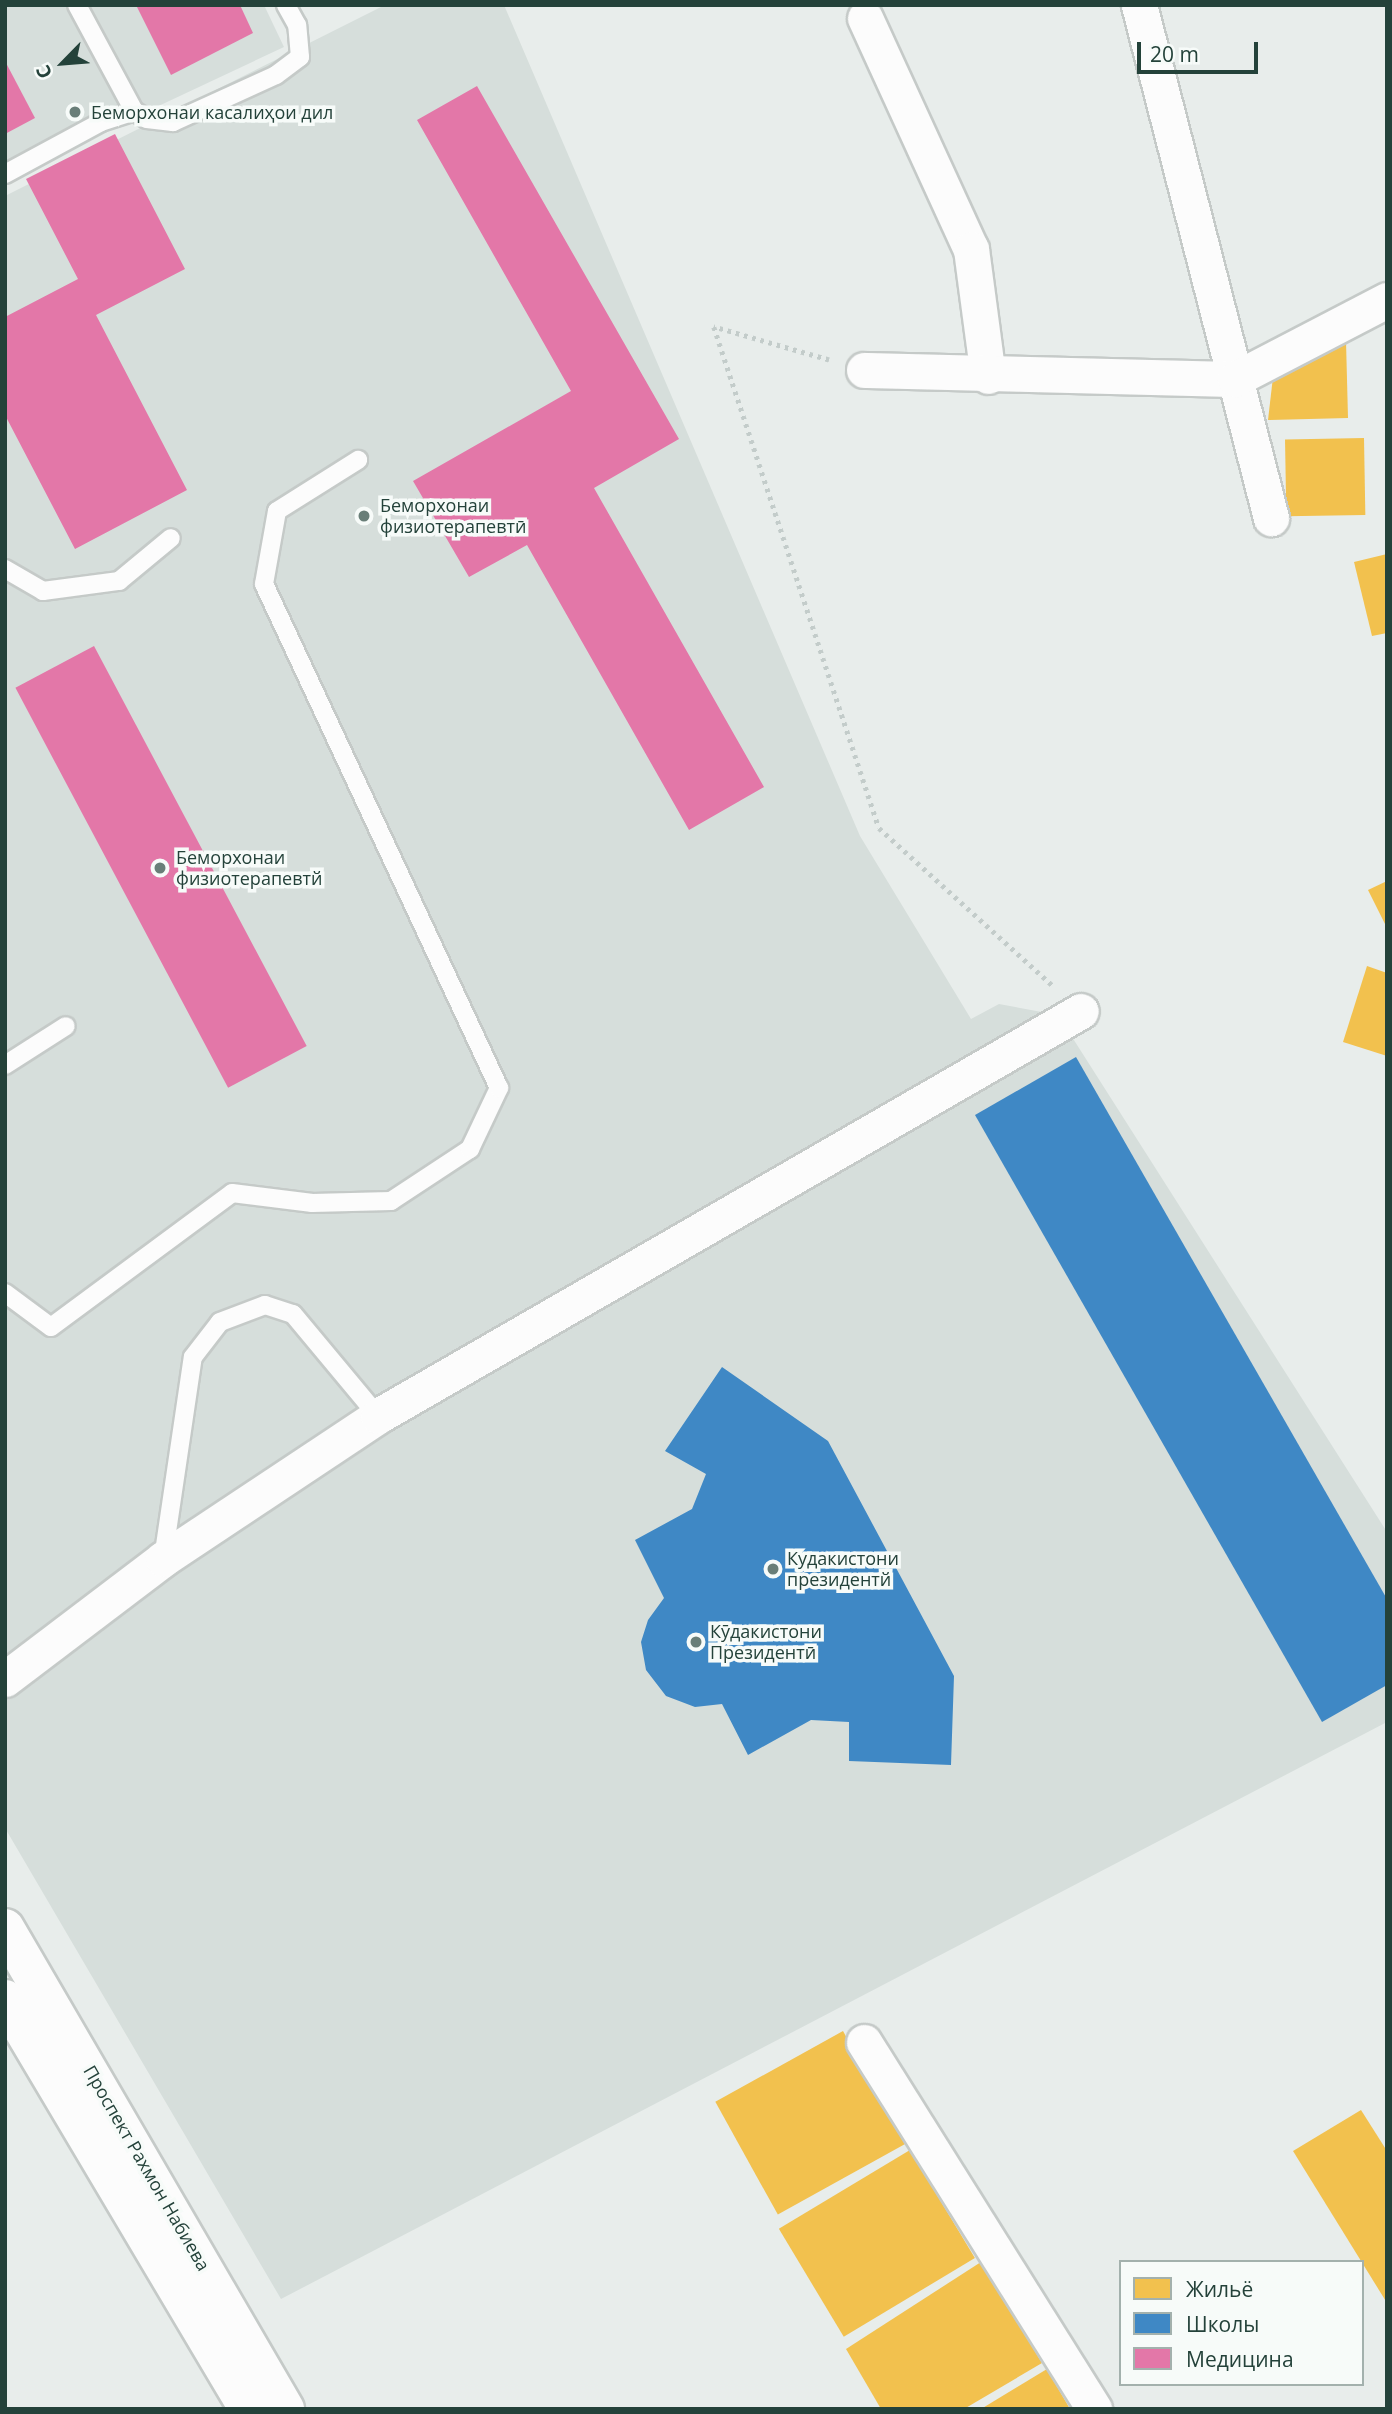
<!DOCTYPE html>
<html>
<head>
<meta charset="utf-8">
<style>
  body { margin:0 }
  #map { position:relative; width:1392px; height:2414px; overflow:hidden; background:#e8edeb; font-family:"Open Sans",sans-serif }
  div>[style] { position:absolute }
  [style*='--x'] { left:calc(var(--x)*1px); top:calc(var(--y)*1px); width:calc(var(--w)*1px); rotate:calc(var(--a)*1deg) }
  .built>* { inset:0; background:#d6dedb }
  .homes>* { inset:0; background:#f2c14e; transform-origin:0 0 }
  .schools>* { inset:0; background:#3f88c5 }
  .health>* { inset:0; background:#e377a8; transform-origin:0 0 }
  .path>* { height:4.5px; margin-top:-2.25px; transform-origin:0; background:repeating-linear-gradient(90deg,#c3ccca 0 3.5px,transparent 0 8.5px) }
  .roads { filter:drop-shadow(2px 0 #c5cac8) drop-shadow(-2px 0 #c5cac8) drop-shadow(0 2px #c5cac8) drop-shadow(0 -2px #c5cac8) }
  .lane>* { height:18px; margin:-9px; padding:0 9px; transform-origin:9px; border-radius:9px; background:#fcfcfc }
  .street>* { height:35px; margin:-17.5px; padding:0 17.5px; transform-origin:17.5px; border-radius:17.5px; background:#fcfcfc }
  .secondary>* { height:38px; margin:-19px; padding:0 19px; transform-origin:19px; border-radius:19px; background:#fcfcfc }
  .dots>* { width:19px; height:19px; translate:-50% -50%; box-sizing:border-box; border:4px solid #f7fbf9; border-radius:50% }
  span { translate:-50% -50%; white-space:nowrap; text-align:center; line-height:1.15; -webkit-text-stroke:7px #f7fbf9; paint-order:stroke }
  .poi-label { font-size:18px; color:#24423a }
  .left { translate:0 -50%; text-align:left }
  .street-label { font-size:18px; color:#24423a }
  .frame { position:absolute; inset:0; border:7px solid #24423a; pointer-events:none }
  .legend { position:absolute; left:1119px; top:2260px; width:245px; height:126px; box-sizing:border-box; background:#f7fbf9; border:2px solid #a3b1ad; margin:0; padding:9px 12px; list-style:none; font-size:21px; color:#24423a }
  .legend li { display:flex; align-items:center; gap:14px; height:35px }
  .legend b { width:35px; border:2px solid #a3b1ad }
  .north { position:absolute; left:28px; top:28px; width:70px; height:70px; -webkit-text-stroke:5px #f7fbf9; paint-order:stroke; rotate:245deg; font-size:19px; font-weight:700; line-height:28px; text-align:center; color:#24423a }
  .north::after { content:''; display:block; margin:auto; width:24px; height:32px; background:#24423a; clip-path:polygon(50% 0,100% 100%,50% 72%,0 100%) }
  .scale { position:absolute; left:1137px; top:42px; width:121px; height:32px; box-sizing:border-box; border:4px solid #24423a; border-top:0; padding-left:9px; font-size:21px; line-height:24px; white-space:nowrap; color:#24423a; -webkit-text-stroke:5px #f7fbf9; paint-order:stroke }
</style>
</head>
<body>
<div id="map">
  <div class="built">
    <i style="clip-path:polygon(5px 5px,264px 5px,284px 47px,5px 178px)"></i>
    <i style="clip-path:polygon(385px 5px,504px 5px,860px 836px,971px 1019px,999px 1004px,1058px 1015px,1387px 1532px,1387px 1722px,281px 2299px,5px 1828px,5px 196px)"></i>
  </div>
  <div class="homes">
    <i style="clip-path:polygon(1346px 341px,1348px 418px,1268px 420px,1273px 377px)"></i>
    <i style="left:1364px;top:438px;width:77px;height:79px;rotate:89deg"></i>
    <i style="clip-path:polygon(1387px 554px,1387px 633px,1372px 636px,1354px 562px)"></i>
    <i style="clip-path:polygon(1387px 881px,1387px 928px,1368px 890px)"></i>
    <i style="clip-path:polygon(1367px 966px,1387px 973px,1387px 1056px,1343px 1042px)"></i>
    <i style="left:843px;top:2031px;width:129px;height:146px;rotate:61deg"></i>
    <i style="clip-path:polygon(1361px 2110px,1387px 2151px,1387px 2303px,1293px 2151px)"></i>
    <i style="left:910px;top:2150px;width:126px;height:153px;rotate:59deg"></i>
    <i style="clip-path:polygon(981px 2262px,1042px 2363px,964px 2409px,881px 2409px,846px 2349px)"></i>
    <i style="clip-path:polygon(1047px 2369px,1070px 2409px,981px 2409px)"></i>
  </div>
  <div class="schools">
    <i style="clip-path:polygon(1076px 1057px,1387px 1599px,1387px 1685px,1322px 1722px,975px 1115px)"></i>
    <i style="clip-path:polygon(722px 1367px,828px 1441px,954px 1676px,951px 1765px,849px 1761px,849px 1722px,811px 1720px,748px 1755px,722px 1704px,695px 1707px,666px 1696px,646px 1670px,641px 1642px,648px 1620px,664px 1598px,635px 1540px,692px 1509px,706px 1474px,665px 1451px)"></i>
  </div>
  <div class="health">
    <i style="clip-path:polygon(136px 5px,240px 5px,253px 33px,171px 75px)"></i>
    <i style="clip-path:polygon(5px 61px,35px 118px,5px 134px)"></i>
    <i style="clip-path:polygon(477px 86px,679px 439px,594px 488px,764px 787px,689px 830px,527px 545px,469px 577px,413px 481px,571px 391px,417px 120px)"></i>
    <i style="clip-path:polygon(115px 134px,185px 269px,96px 315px,187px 490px,75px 549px,5px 415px,5px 317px,78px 279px,26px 179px)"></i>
    <i style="left:94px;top:646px;width:453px;height:89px;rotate:62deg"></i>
  </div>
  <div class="path">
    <i style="--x:829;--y:360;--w:120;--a:-164"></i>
    <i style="--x:714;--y:327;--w:527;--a:71.77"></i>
    <i style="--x:879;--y:828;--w:234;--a:42.2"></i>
  </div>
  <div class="roads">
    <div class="lane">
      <i style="--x:77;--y:5;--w:120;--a:61.7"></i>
      <i style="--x:5;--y:174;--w:109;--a:-28.4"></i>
      <i style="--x:101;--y:122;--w:35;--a:-18"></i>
      <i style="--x:134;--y:111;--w:15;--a:32"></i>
      <i style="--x:147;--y:119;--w:26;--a:7"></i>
      <i style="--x:173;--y:122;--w:113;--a:-24.5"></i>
      <i style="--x:276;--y:75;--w:30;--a:-37"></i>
      <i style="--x:300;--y:57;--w:32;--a:-95"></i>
      <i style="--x:297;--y:25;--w:23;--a:-119"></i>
      <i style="--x:5;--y:569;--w:44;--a:30.1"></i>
      <i style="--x:43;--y:591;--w:77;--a:-7.5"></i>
      <i style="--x:119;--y:581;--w:67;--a:-39.6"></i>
      <i style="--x:5;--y:1065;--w:72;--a:-32.6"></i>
      <i style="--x:5;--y:1293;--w:57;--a:36.5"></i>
      <i style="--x:51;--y:1327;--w:225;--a:-36.5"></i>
      <i style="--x:232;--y:1193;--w:81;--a:7.1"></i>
      <i style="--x:312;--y:1203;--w:79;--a:-1.5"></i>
      <i style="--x:391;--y:1201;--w:95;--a:-33.4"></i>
      <i style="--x:470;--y:1149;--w:68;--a:-64.6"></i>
      <i style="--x:499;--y:1088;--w:556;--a:-115"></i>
      <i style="--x:264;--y:584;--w:74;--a:-79.9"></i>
      <i style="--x:277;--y:511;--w:96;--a:-32.2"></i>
      <i style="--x:163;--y:1559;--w:204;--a:-81.6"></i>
      <i style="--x:193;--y:1357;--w:44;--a:-52.4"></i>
      <i style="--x:220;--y:1322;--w:48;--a:-20.7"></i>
      <i style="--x:265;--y:1305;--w:29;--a:18"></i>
      <i style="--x:293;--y:1314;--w:133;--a:50.2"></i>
    </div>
    <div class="street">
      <i style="--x:1139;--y:5;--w:530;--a:75.57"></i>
      <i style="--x:865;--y:18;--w:254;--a:65.4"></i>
      <i style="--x:971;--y:249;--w:128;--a:82.4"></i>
      <i style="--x:864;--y:370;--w:371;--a:1.4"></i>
      <i style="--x:1235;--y:379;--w:171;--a:-27.5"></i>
      <i style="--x:5;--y:1679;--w:198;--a:-37.2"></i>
      <i style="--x:163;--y:1559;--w:258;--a:-33.6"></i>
      <i style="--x:378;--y:1416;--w:811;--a:-29.95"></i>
      <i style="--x:864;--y:2042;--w:433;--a:57.9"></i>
    </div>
    <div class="secondary">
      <i style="--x:5;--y:1928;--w:557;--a:59.8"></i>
      <i style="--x:5;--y:1999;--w:477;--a:59.3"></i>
    </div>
  </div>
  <div class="dots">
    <i style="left:75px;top:112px;background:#697e78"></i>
    <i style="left:364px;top:516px;background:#697e78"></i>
    <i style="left:160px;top:868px;background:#697e78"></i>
    <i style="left:773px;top:1569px;background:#697e78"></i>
    <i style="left:696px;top:1642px;background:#697e78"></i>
  </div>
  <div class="poi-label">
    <span class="left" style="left:91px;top:112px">Беморхонаи касалиҳои дил</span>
    <span class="left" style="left:380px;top:516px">Беморхонаи<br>физиотерапевтӣ</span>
    <span class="left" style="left:176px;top:868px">Беморхонаи<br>физиотерапевтй</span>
    <span class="left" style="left:787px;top:1569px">Кудакистони<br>президентй</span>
    <span class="left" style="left:710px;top:1642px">Кӯдакистони<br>Президентӣ</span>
  </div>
  <div class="street-label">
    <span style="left:147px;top:2168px;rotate:60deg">Проспект Рахмон Набиева</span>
  </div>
  <div class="frame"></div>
  <ul class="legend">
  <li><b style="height:19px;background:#f2c14e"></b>Жильё</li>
  <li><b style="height:19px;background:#3f88c5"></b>Школы</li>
  <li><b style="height:19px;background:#e377a8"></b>Медицина</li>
  </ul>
  <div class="north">С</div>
  <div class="scale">20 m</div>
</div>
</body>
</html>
